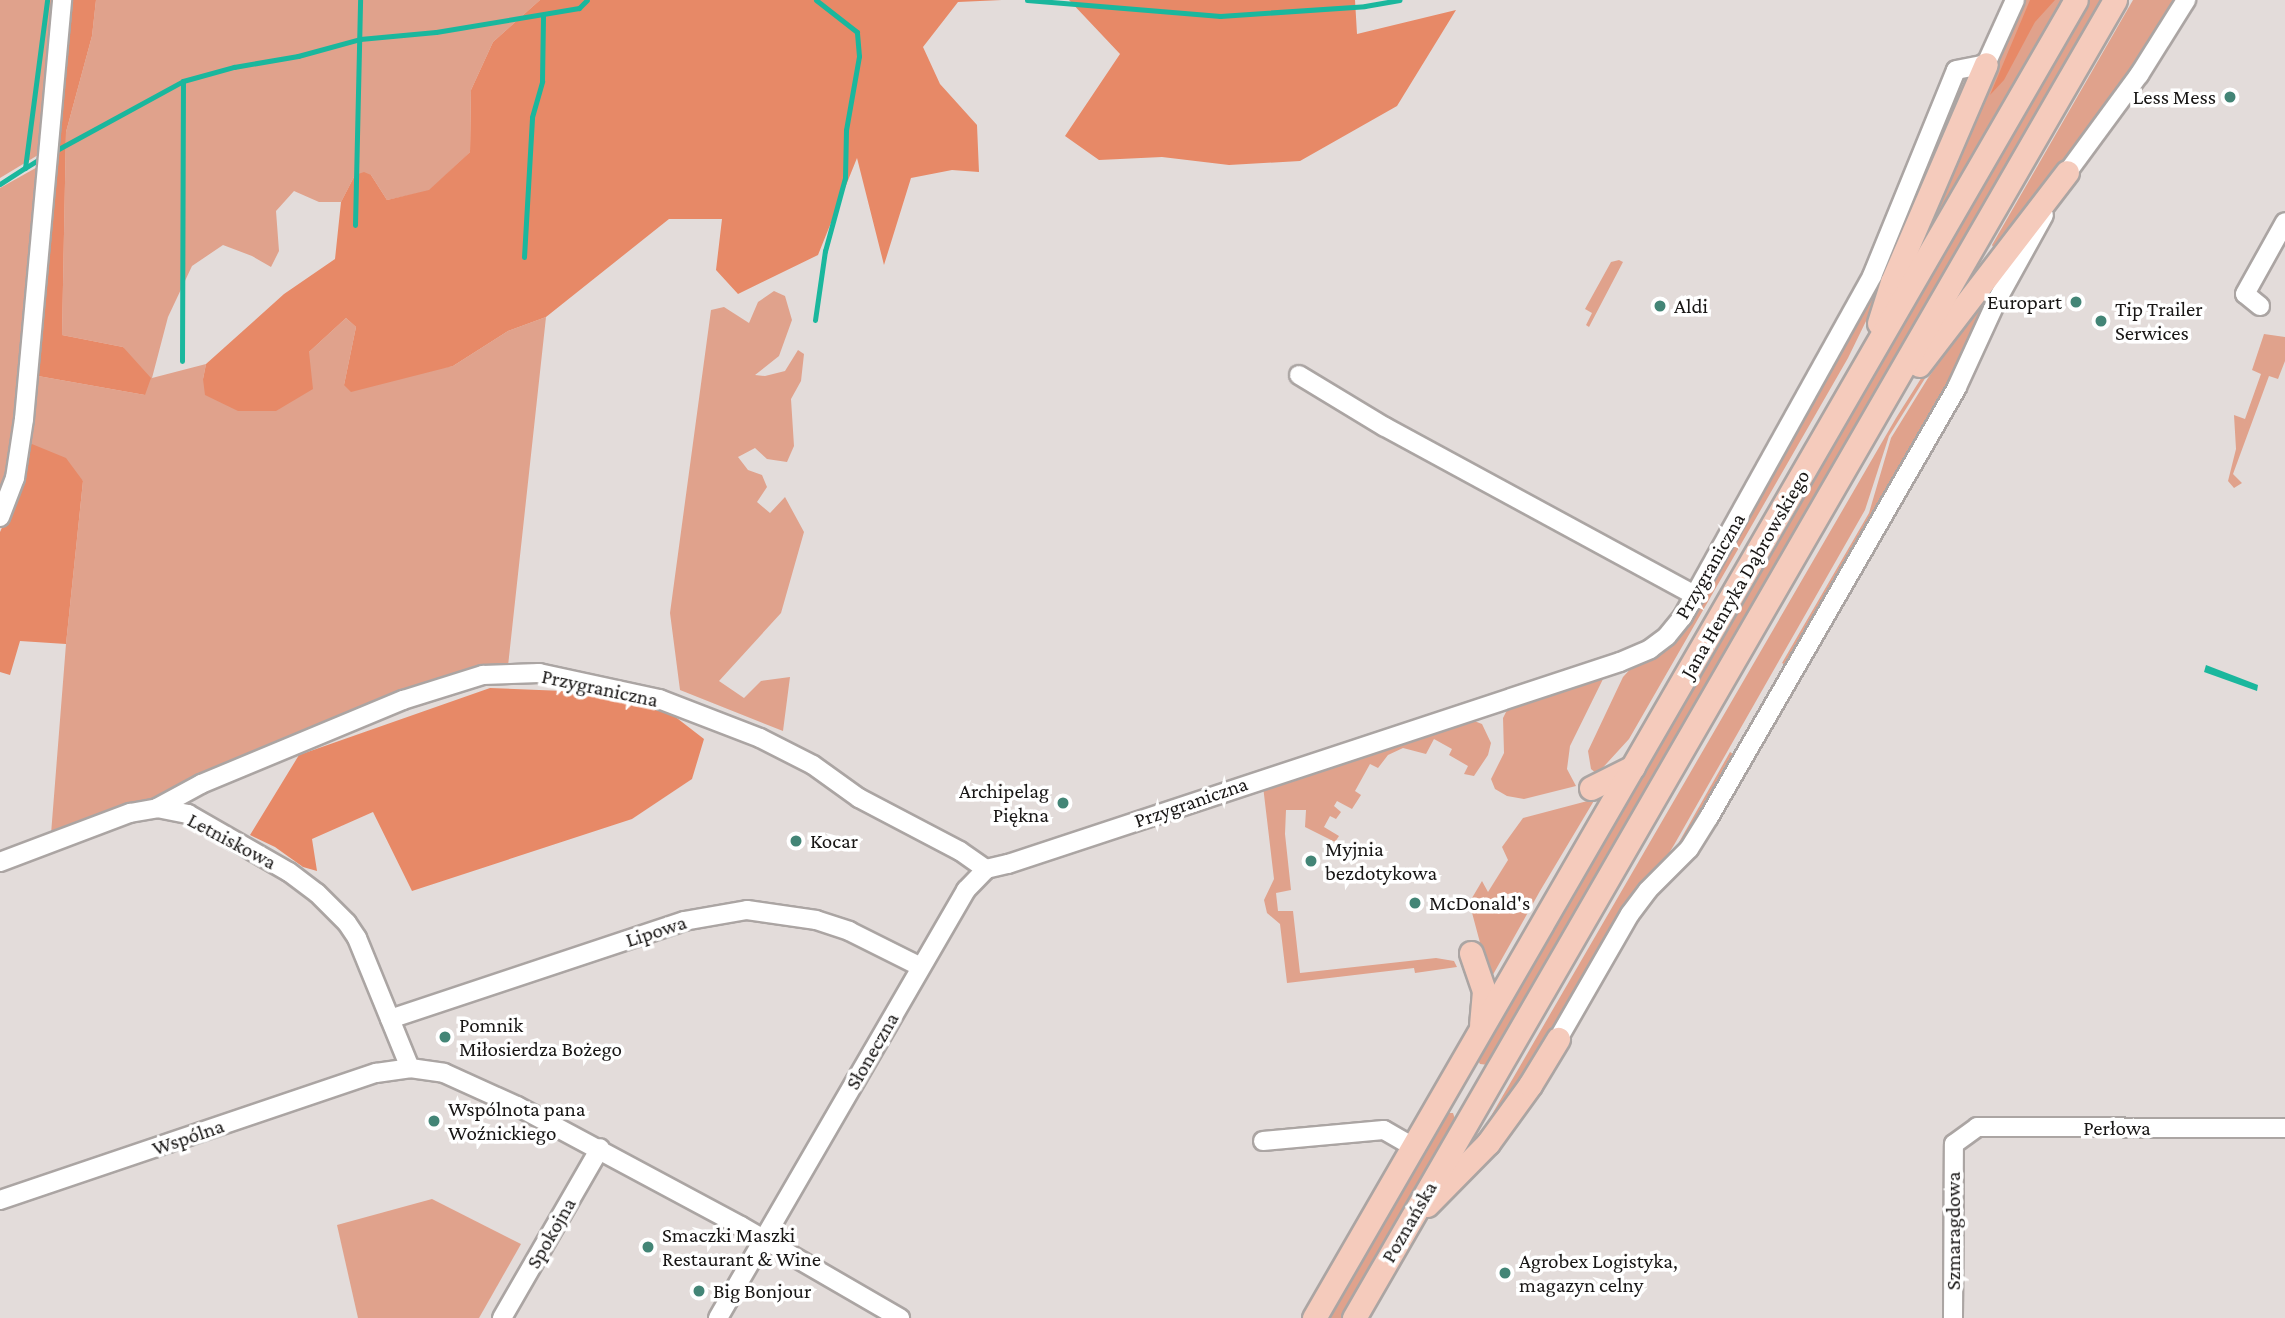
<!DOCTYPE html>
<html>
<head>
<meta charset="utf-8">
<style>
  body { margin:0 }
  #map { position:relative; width:2285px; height:1318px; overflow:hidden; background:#e3dcda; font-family:"Crimson Pro",serif }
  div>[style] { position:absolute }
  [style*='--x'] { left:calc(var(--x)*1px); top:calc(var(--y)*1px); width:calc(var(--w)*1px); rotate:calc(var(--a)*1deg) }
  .green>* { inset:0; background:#e0a28c }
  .forest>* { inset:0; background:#e78967 }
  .water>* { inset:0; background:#1ab79d }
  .stream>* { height:5px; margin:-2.5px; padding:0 2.5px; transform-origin:2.5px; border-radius:2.5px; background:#1ab79d }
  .roads { filter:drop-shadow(2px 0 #aba5a3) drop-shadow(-2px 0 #aba5a3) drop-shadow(0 2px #aba5a3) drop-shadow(0 -2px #aba5a3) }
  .minor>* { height:18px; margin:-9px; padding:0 9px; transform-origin:9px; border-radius:9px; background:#fff }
  .major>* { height:23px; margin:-11.5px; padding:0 11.5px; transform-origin:11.5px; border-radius:11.5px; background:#f5cbbc }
  .dots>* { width:19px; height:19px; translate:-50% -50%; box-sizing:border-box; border:4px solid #fff; border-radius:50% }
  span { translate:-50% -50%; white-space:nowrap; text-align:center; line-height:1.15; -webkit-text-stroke:7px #fff; paint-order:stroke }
  .poi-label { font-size:21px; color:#181615 }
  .right { translate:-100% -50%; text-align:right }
  .left { translate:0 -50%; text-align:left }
  .street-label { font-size:21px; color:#181615 }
</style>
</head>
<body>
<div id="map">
  <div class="green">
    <i style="clip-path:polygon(0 0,55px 0,43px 152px,0 178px)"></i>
    <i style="clip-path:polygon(96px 0,540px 0,493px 42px,471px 90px,470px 152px,429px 191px,387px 200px,371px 175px,355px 175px,341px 202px,319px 202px,294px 191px,276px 211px,279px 251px,271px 267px,252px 256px,223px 245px,192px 266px,168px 317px,152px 378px,206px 364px,203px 379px,309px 352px,346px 318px,356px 327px,344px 385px,453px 366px,508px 331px,546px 317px,508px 666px,393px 699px,150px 799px,51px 834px,66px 644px,83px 481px,27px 442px,38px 376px,145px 395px,123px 347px,62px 335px,66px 132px,92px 36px)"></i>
    <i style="clip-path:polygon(2024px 0,2064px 0,1900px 287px,2013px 24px)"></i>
    <i style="clip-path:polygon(2087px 0,2104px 0,1489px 1065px,1480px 1064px,1476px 1057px)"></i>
    <i style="clip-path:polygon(2133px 0,2177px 0,2121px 91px,1995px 251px,1992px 245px)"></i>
    <i style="clip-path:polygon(1960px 89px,1962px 103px,1888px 276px,1848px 358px,1629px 739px,1597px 774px,1591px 769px,1588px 751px,1623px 677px,1635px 664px,1656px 654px,1776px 467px,1843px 346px)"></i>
    <i style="clip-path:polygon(41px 165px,21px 384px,11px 460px,0 495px,0 188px)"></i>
    <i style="clip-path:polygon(1619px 260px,1623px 262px,1589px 327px,1586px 325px,1592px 313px,1585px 309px,1611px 262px)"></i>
    <i style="clip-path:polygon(774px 291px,785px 296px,792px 320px,779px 356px,755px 375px,765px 376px,785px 371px,798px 350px,804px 354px,801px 381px,791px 399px,794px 446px,787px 462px,767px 459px,755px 448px,738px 457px,748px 470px,762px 475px,767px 487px,757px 502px,770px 513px,785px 497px,804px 532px,781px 613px,719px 681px,744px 698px,761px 681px,790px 677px,783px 731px,680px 690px,670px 613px,711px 310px,724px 307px,749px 323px,758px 302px)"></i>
    <i style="clip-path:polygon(1991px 302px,1968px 353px,1789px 667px,1782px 663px,1869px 513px,1891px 438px,1928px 378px,1981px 303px)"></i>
    <i style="clip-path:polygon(2264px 334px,2285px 337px,2285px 361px,2278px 379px,2269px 376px,2233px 474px,2242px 483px,2234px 488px,2228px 481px,2236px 449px,2234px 415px,2245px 419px,2261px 374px,2252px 370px)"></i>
    <i style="clip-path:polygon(1944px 348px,1889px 436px,1865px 510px,1674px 845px,1554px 1038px,1462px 1166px,1896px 418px,1939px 350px)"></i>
    <i style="clip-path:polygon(1605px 675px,1570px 746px,1567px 769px,1576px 786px,1524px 799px,1507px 796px,1495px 789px,1491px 779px,1504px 753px,1503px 718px,1509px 706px)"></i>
    <i style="clip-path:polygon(1469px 719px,1482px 724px,1491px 743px,1488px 755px,1474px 776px,1464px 774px,1468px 766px,1449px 755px,1452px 749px,1434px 739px,1426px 754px,1403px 748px,1388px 755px,1378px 768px,1370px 764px,1355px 791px,1361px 795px,1352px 809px,1337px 801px,1334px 806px,1341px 812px,1336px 819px,1330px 816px,1324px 827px,1339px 836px,1335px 842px,1305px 827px,1306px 810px,1286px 810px,1285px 834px,1291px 890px,1276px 893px,1278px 911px,1293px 911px,1300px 973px,1436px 958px,1454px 961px,1457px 967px,1415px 973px,1414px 968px,1287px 983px,1280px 924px,1267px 913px,1264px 900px,1274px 879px,1263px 786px)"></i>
    <i style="clip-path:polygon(1730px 752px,1738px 757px,1701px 821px,1665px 867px)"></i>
    <i style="clip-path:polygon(1595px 799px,1540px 891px,1490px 980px,1471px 909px,1472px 898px,1482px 881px,1488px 892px,1508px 860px,1502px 847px,1523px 818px)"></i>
    <i style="clip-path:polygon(1445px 1113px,1453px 1113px,1456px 1122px,1343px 1318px,1324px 1318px)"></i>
    <i style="clip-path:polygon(432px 1199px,521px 1244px,479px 1318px,358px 1318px,337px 1225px)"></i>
  </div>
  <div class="forest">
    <i style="clip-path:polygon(72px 0,96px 0,92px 36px,66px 132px,62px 335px,123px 347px,151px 378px,145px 395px,38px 376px)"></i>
    <i style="clip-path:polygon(540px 0,1002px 0,958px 2px,923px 47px,940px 84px,977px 125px,979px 172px,952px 170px,911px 178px,884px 265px,857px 158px,818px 255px,738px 294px,716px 270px,722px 219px,669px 219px,546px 317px,508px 331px,453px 366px,351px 392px,344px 385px,356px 327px,346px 318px,309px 352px,313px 389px,276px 411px,238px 411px,205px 395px,203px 379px,206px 364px,284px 294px,335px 259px,341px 202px,355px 175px,364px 172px,371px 175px,387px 200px,429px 190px,470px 152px,471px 90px,493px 42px)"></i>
    <i style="clip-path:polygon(1069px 0,1355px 0,1357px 34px,1456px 10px,1397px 106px,1300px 161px,1229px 165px,1162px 157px,1099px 160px,1065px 136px,1120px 54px)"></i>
    <i style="clip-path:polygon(2030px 0,2055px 0,2035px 22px,2004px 80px,1990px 95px)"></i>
    <i style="clip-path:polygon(27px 442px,66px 458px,83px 481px,66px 644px,20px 641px,10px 675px,0 672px,0 532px,17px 494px)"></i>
    <i style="clip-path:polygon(490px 688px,564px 691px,669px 712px,704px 739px,692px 779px,632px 819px,412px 891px,373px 812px,312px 839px,317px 871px,303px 867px,275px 847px,250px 835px,299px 755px)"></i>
  </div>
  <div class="water">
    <i style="clip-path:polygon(2206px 665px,2258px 685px,2257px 691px,2204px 672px)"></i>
  </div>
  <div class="stream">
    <i style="--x:1027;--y:0;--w:194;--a:4.7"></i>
    <i style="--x:1220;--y:16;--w:145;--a:-3.9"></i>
    <i style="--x:1365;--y:6;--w:35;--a:-10"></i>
    <i style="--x:53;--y:152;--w:148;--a:-28.6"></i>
    <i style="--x:183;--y:81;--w:53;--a:-15.4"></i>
    <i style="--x:234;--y:67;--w:65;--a:-9.8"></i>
    <i style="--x:298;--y:56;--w:64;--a:-15.3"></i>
    <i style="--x:360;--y:39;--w:76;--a:-5.3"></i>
    <i style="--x:436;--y:32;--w:145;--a:-9.5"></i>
    <i style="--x:579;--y:8;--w:11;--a:-45"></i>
    <i style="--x:25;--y:168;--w:15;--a:-32"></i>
    <i style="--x:0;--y:184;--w:30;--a:-33"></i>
    <i style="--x:25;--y:168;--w:169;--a:-82.5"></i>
    <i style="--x:355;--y:225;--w:225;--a:-88.7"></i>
    <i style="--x:524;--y:257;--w:140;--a:-86.7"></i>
    <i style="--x:532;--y:117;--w:37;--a:-74"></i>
    <i style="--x:542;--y:81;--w:66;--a:-89.1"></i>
    <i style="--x:815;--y:320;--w:70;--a:-81.8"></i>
    <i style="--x:825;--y:251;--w:76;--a:-74.7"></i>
    <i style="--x:845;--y:178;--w:48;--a:-88.8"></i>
    <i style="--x:846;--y:130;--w:75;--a:-80"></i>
    <i style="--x:859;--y:56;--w:24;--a:-95"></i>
    <i style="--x:857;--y:32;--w:52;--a:-142"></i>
    <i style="--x:182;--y:361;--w:280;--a:-89.8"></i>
  </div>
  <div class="roads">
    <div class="minor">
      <i style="--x:2061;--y:181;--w:132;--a:-53.7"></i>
      <i style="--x:2139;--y:75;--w:89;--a:-57.9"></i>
      <i style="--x:2260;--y:306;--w:19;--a:-141"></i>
      <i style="--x:2245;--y:294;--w:82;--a:-60.9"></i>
      <i style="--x:1299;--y:375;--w:100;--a:31.2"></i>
      <i style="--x:1385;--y:427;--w:353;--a:28.5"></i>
      <i style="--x:0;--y:517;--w:42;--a:-69"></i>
      <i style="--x:15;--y:478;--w:60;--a:-81.3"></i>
      <i style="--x:24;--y:419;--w:421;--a:-84.8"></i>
      <i style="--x:157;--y:808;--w:50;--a:-28.6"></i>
      <i style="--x:201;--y:784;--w:219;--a:-22.6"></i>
      <i style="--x:403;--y:700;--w:84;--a:-17.4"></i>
      <i style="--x:483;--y:675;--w:56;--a:-2"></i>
      <i style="--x:539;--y:673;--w:123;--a:12.2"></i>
      <i style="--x:659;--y:699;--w:108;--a:21.1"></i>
      <i style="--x:760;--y:738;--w:59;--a:27"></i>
      <i style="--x:813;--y:765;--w:57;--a:35.7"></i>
      <i style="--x:859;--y:798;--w:114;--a:27.7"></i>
      <i style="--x:960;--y:851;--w:32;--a:35"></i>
      <i style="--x:0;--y:862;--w:139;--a:-20.7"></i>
      <i style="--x:130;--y:813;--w:27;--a:-10"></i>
      <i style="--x:157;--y:808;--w:32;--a:11"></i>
      <i style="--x:188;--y:814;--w:116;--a:29.9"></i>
      <i style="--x:289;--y:872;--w:35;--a:37"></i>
      <i style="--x:317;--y:893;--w:42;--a:45"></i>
      <i style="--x:347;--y:923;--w:18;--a:56"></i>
      <i style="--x:357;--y:938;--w:140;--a:67.8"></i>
      <i style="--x:390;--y:1019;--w:310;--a:-18.4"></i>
      <i style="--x:684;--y:921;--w:64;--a:-9.9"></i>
      <i style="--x:747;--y:910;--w:70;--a:8.2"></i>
      <i style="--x:816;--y:920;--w:35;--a:18"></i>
      <i style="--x:849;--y:931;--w:80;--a:26.6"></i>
      <i style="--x:1558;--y:1039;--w:144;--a:-60.1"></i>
      <i style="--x:1630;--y:914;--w:30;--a:-53"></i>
      <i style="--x:1648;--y:890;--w:58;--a:-45"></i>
      <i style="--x:1689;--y:849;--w:38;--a:-58"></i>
      <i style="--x:1709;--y:817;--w:496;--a:-60"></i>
      <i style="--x:1957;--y:387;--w:96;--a:-65.3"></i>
      <i style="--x:1997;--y:300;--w:97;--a:-61.1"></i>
      <i style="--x:1263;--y:1141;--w:121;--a:-5.2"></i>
      <i style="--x:1384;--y:1130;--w:34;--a:30"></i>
      <i style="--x:0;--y:1200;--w:397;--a:-18.7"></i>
      <i style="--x:376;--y:1073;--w:34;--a:-8"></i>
      <i style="--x:410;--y:1068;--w:34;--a:8"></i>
      <i style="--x:444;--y:1073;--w:80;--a:24.3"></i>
      <i style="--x:517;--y:1106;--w:254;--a:28.2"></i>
      <i style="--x:741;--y:1226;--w:184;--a:30.1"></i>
      <i style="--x:502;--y:1318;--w:196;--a:-60"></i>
      <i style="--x:718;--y:1318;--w:495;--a:-59.9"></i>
      <i style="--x:966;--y:890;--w:29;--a:-46"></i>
      <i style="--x:986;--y:869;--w:23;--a:-13"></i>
      <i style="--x:1008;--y:864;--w:644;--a:-18.27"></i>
      <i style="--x:1620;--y:662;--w:33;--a:-23"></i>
      <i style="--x:1650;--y:649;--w:21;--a:-37"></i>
      <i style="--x:1667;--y:636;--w:26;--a:-51"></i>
      <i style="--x:1683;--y:616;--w:389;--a:-60.9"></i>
      <i style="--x:1872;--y:276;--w:222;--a:-67.8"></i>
      <i style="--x:1956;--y:70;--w:31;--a:-11"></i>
      <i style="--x:1986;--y:64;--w:70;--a:-65.6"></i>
      <i style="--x:1953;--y:1318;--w:174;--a:-89.7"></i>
      <i style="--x:1954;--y:1144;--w:29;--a:-36"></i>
      <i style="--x:1977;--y:1127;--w:308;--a:0.2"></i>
    </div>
    <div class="major">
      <i style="--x:1879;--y:323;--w:43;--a:-72.4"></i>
      <i style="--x:1892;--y:282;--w:237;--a:-66.7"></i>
      <i style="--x:1919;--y:365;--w:243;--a:-52.5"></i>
      <i style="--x:1591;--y:788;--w:47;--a:-26.6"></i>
      <i style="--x:1471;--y:953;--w:40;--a:71.1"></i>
      <i style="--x:1484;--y:991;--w:33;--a:95"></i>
      <i style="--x:1427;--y:1205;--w:87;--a:-45.5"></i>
      <i style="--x:1488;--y:1143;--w:72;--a:-54.1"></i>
      <i style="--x:1530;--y:1085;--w:54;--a:-58.7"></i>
      <i style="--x:1314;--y:1318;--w:1522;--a:-59.97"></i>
      <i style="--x:1354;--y:1318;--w:1522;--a:-60"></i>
    </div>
  </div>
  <div class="dots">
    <i style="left:2230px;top:97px;background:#438576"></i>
    <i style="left:2076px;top:302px;background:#438576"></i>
    <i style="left:1660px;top:306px;background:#438576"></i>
    <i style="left:2101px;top:321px;background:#438576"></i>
    <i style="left:1063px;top:803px;background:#438576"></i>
    <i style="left:796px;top:841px;background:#438576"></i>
    <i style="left:1311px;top:861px;background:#438576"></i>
    <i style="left:1415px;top:903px;background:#438576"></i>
    <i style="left:445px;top:1037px;background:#438576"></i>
    <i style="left:434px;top:1121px;background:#438576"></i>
    <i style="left:648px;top:1247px;background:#438576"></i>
    <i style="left:1505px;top:1273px;background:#438576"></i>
    <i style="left:699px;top:1291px;background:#438576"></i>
  </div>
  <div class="poi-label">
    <span class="right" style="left:2216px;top:97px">Less Mess</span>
    <span class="right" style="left:2062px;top:302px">Europart</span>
    <span class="left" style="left:1674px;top:306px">Aldi</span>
    <span class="left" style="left:2115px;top:321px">Tip Trailer<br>Serwices</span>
    <span class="right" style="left:1049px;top:803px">Archipelag<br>Piękna</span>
    <span class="left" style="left:810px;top:841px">Kocar</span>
    <span class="left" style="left:1325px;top:861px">Myjnia<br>bezdotykowa</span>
    <span class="left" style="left:1429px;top:903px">McDonald's</span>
    <span class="left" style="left:459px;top:1037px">Pomnik<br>Miłosierdza Bożego</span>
    <span class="left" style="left:448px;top:1121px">Wspólnota pana<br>Woźnickiego</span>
    <span class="left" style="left:662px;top:1247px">Smaczki Maszki<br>Restaurant &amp; Wine</span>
    <span class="left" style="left:1519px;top:1273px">Agrobex Logistyka,<br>magazyn celny</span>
    <span class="left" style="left:713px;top:1291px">Big Bonjour</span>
  </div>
  <div class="street-label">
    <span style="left:1710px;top:566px;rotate:-60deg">Przygraniczna</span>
    <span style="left:1745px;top:574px;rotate:-60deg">Jana Henryka Dąbrowskiego</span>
    <span style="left:600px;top:688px;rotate:12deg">Przygraniczna</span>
    <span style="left:1191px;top:802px;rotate:-19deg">Przygraniczna</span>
    <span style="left:232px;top:841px;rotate:28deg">Letniskowa</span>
    <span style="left:656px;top:931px;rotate:-18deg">Lipowa</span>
    <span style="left:872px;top:1051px;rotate:-60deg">Słoneczna</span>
    <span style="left:2117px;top:1128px">Perłowa</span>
    <span style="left:188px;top:1137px;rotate:-19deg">Wspólna</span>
    <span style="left:1409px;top:1222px;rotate:-60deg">Poznańska</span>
    <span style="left:1953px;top:1231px;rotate:-90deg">Szmaragdowa</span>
    <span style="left:551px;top:1233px;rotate:-60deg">Spokojna</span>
  </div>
</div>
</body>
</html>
